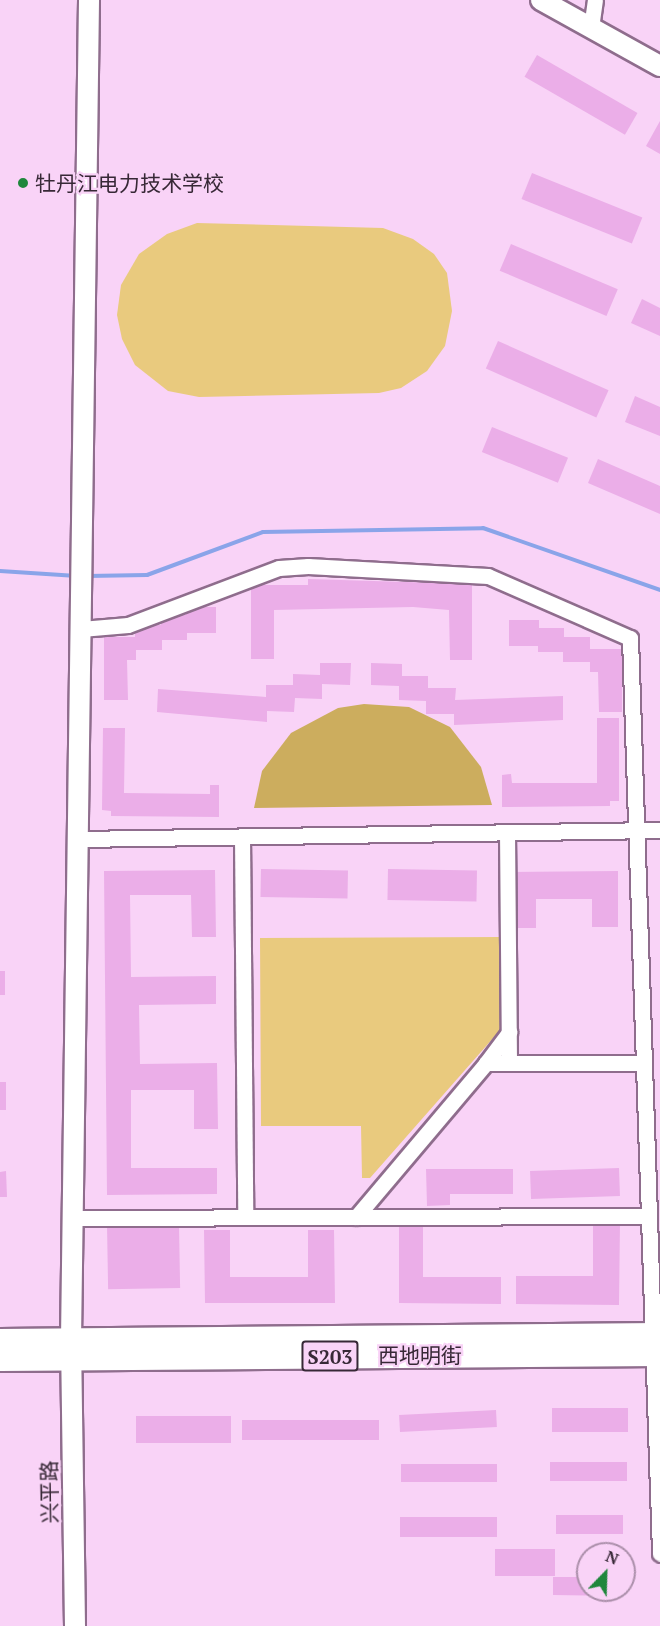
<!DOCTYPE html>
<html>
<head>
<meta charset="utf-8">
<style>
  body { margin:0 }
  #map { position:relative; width:660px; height:1626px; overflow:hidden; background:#f9d3f7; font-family:"PT Serif","Noto Sans SC",serif }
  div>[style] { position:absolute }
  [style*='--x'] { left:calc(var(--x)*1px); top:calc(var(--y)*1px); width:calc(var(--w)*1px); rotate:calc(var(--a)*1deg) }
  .green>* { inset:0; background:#e9ca7e }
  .forest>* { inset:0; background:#ccad5e }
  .stream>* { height:4px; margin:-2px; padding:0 2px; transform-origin:2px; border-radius:2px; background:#8aa4e9 }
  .building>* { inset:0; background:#ebaee8; transform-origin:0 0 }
  .roads { filter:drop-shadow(2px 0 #8f6d8d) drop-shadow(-2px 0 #8f6d8d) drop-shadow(0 2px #8f6d8d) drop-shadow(0 -2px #8f6d8d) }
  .minor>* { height:15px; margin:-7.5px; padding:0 7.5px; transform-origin:7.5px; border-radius:7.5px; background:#fff }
  .tertiary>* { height:20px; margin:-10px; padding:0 10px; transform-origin:10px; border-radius:10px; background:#fff }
  .primary>* { height:24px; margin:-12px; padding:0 12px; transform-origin:12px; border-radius:12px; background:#fff }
  .dots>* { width:16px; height:16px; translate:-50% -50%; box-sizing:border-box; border:3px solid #f9d3f7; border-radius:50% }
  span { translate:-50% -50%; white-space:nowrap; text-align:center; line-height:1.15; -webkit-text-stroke:4.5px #f9d3f7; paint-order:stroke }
  .shield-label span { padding:2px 4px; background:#f9d3f7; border:2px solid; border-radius:4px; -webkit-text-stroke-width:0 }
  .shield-label { font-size:20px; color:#372836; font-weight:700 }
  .poi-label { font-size:21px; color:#372836 }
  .left { translate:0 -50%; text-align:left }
  .street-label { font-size:21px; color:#372836 }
  .north { position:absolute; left:576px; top:1542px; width:60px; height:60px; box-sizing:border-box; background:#f9d3f7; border:2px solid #ab8faa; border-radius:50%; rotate:23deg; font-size:16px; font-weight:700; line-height:24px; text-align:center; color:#372836 }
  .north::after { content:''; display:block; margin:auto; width:21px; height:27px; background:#1f873c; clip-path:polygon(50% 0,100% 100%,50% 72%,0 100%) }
</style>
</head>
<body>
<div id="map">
  <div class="green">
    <i style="clip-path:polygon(197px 223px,383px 228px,413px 239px,434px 254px,447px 273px,452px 311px,445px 346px,427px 371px,401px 388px,379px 393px,199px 397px,168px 391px,135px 365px,122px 339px,117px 315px,121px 285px,139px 254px,167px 234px)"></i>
    <i style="clip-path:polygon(501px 937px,502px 1028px,370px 1178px,362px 1178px,361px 1126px,261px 1126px,260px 938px)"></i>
  </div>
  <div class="forest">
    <i style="clip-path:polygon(364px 704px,409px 707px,450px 727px,481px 767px,492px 805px,254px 808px,262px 771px,291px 733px,338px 708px)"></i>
  </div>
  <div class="stream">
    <i style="--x:0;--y:571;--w:77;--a:3.7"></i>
    <i style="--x:87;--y:576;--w:60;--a:-1"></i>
    <i style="--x:147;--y:575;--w:124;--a:-20.3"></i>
    <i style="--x:263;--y:532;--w:220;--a:-1"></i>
    <i style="--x:483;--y:528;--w:188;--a:19.3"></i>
  </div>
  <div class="building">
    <i style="left:537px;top:55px;width:116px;height:25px;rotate:30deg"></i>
    <i style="clip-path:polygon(660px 121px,660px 154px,646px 146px)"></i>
    <i style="left:532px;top:173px;width:119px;height:28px;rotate:22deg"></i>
    <i style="left:511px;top:244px;width:116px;height:29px;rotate:23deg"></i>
    <i style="clip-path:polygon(642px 299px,660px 308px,660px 336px,631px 323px)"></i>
    <i style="left:498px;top:341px;width:121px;height:30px;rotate:24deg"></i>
    <i style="clip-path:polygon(635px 396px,660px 407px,660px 436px,625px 422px)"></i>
    <i style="left:492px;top:427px;width:82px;height:27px;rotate:22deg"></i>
    <i style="clip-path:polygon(598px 459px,660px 486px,660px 514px,588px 483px)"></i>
    <i style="clip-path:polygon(308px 579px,472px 584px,472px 660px,450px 660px,449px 610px,413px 607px,274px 610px,274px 659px,251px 659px,251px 585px,308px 585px)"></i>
    <i style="clip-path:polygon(186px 607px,216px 607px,216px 633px,187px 633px,187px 640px,162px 640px,162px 650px,136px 650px,136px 660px,127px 660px,128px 700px,104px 700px,104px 637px,135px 637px,135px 625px,161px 625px,161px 616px,186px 615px)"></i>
    <i style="clip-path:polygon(509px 620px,539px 620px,539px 628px,564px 628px,564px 637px,590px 637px,590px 649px,622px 649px,622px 712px,599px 712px,598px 672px,590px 672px,590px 662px,563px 662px,563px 652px,538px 652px,538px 646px,509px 646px)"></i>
    <i style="clip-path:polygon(320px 663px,351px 663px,350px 685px,322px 684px,322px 699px,295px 698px,294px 712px,267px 711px,267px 722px,157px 712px,158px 689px,266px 697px,266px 685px,293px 685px,293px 674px,320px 675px)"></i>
    <i style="clip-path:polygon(371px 663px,402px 664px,402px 676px,428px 676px,428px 688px,456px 688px,455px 700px,563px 696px,563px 720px,454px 725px,454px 714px,426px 714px,426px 701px,399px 700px,399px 686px,371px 685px)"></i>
    <i style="clip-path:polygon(597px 718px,619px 718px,619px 801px,610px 801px,610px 806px,502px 807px,502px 775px,511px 774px,512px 783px,597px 783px)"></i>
    <i style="clip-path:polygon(103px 728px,125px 728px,124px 793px,210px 794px,210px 785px,219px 785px,219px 817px,111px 816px,111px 811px,102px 810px)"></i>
    <i style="left:261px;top:869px;width:87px;height:28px;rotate:1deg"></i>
    <i style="left:388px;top:869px;width:89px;height:31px;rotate:1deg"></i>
    <i style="clip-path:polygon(215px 870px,216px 937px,192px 937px,191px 895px,130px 895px,131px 977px,216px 976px,216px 1004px,139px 1005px,140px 1064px,217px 1063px,218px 1129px,194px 1129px,194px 1090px,131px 1090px,131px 1168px,217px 1168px,217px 1194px,107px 1195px,104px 871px)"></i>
    <i style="clip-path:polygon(618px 871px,618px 927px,592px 927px,592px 899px,536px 899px,536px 928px,508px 928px,508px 872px)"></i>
    <i style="left:0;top:971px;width:5px;height:24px"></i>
    <i style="left:0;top:1082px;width:6px;height:28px"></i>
    <i style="left:619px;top:1168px;width:28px;height:89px;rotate:88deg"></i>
    <i style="clip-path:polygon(426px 1169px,513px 1169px,513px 1194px,450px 1194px,450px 1205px,427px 1206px)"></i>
    <i style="clip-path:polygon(6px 1171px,7px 1197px,0 1197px,0 1172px)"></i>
    <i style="clip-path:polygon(593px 1223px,620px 1223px,619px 1305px,516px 1304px,516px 1276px,593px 1276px)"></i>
    <i style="left:179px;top:1224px;width:64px;height:72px;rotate:89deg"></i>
    <i style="clip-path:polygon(399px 1226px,423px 1226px,423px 1277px,501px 1277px,501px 1304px,399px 1303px)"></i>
    <i style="clip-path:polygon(204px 1230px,230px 1230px,230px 1277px,308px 1277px,308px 1230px,334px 1230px,335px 1303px,205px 1303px)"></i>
    <i style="left:628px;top:1408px;width:24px;height:76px;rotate:90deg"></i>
    <i style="left:496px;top:1410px;width:17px;height:97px;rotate:87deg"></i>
    <i style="left:231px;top:1416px;width:27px;height:95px;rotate:90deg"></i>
    <i style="left:242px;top:1420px;width:137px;height:20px"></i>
    <i style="left:550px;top:1462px;width:77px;height:19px"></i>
    <i style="left:497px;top:1464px;width:18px;height:96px;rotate:90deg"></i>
    <i style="left:556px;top:1515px;width:67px;height:19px"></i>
    <i style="left:400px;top:1517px;width:97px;height:20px"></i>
    <i style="left:495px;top:1549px;width:60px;height:27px"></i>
    <i style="clip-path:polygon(553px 1577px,588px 1577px,588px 1590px,619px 1590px,619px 1596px,553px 1595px)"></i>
  </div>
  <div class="roads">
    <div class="minor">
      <i style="--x:591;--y:28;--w:28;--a:-82"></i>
      <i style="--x:81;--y:629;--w:47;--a:-4.9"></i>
      <i style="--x:128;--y:625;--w:161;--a:-20.7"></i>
      <i style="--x:279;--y:568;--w:29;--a:-4"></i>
      <i style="--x:308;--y:566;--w:180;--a:3.2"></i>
      <i style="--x:488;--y:576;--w:155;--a:23.6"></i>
      <i style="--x:630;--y:638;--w:916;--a:88.12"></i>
      <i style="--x:507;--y:832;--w:231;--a:89.5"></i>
      <i style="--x:242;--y:836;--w:381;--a:89.5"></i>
      <i style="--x:78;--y:839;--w:582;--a:-0.89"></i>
      <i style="--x:486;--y:1063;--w:39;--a:-53"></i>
      <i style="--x:356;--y:1217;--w:202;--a:-49.8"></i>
      <i style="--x:486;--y:1063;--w:157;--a:0"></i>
      <i style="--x:73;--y:1218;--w:574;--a:-0.2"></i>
    </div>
    <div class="tertiary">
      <i style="--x:541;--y:0;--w:136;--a:29"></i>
      <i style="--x:75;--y:1626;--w:286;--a:-90.8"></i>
      <i style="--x:71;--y:1340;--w:1340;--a:-89.23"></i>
    </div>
    <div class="primary">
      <i style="--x:0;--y:1341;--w:660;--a:-0.52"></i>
      <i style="--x:0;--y:1359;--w:660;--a:-0.43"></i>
    </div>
  </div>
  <div class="dots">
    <i style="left:23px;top:183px;background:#1f873c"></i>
  </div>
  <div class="shield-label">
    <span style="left:330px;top:1356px">S203</span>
  </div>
  <div class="poi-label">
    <span class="left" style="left:35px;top:183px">牡丹江电力技术学校</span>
  </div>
  <div class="street-label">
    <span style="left:420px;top:1355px">西地明街</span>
    <span style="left:49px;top:1492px;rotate:-91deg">兴平路</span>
  </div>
  <div class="north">N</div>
</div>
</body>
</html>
